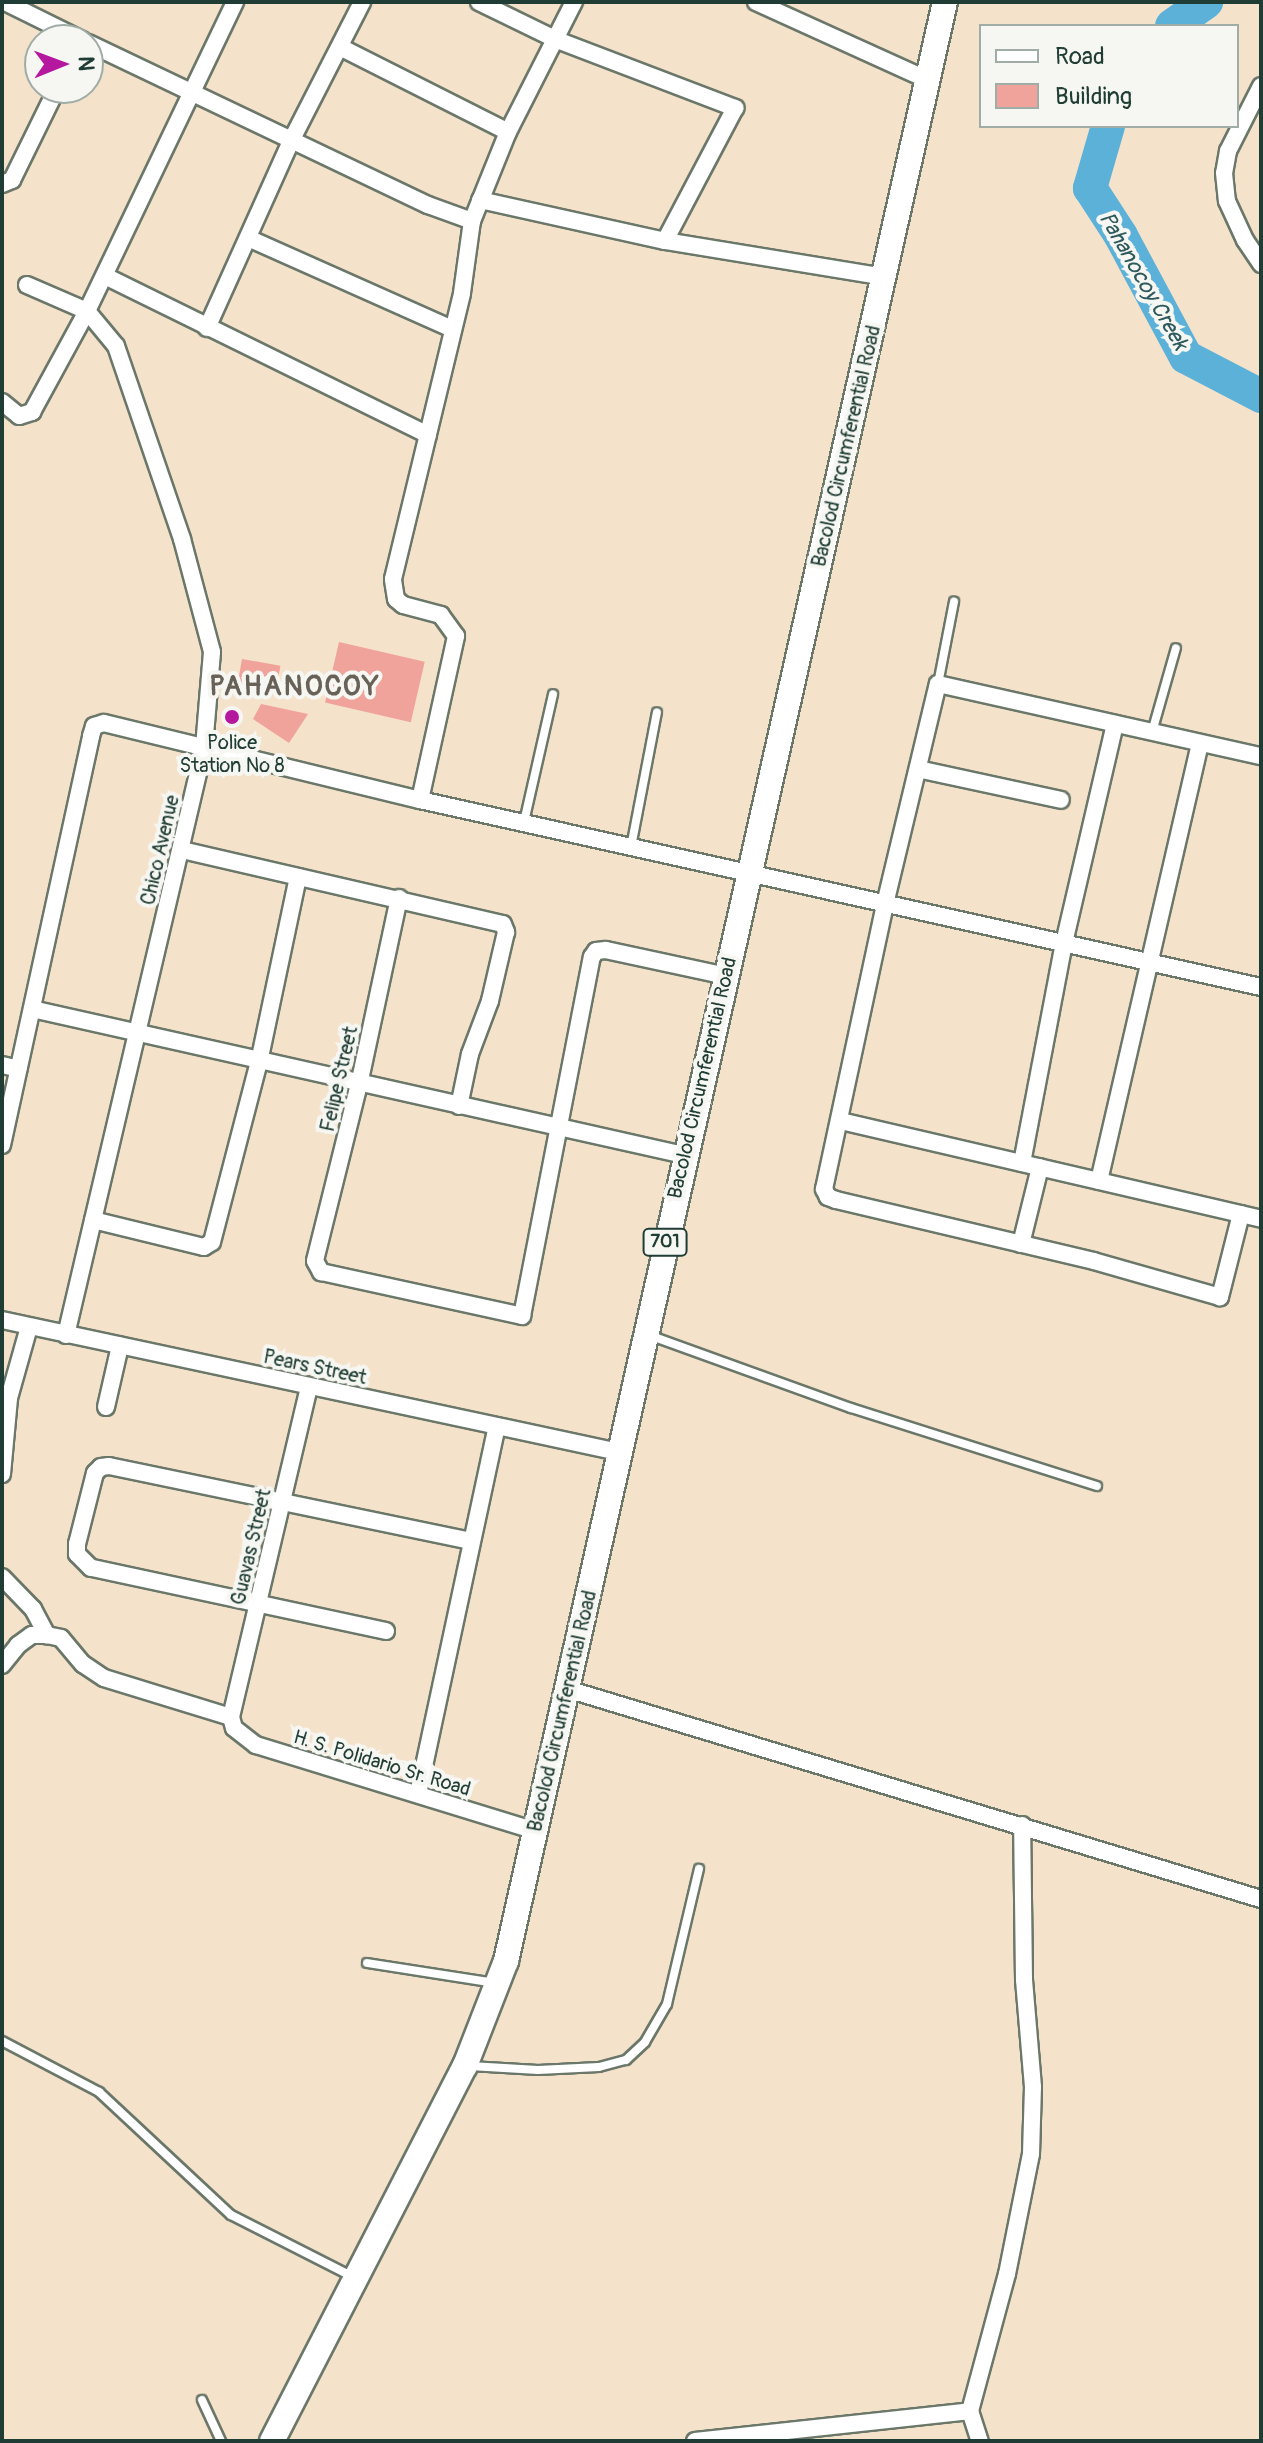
<!DOCTYPE html>
<html>
<head>
<meta charset="utf-8">
<style>
  body { margin:0 }
  #map { position:relative; width:1263px; height:2443px; overflow:hidden; background:#f5e2cb; font-family:Pangolin,sans-serif }
  div>[style] { position:absolute }
  [style*='--x'] { left:calc(var(--x)*1px); top:calc(var(--y)*1px); width:calc(var(--w)*1px); rotate:calc(var(--a)*1deg) }
  .river>* { height:34px; margin:-17px; padding:0 17px; transform-origin:17px; border-radius:17px; background:#5cb1d8 }
  .building>* { inset:0; background:#efa39a; transform-origin:0 0 }
  .roads { filter:drop-shadow(2px 0 #6a7769) drop-shadow(-2px 0 #6a7769) drop-shadow(0 2px #6a7769) drop-shadow(0 -2px #6a7769) }
  .service>* { height:8px; margin:-4px; padding:0 4px; transform-origin:4px; border-radius:4px; background:#fff }
  .minor>* { height:16px; margin:-8px; padding:0 8px; transform-origin:8px; border-radius:8px; background:#fff }
  .primary>* { height:24px; margin:-12px; padding:0 12px; transform-origin:12px; border-radius:12px; background:#fff }
  .dots>* { width:22px; height:22px; translate:-50% -50%; box-sizing:border-box; border:4px solid #f6f6f2; border-radius:50% }
  span { translate:-50% -50%; white-space:nowrap; text-align:center; line-height:1.15; -webkit-text-stroke:8px #f6f6f2; paint-order:stroke }
  .shield-label span { padding:2px 6px; background:#f6f6f2; border:2px solid; border-radius:6px; -webkit-text-stroke-width:0 }
  .shield-label { font-size:18px; color:#1f3d34; font-weight:700 }
  .street-label { font-size:20px; color:#1f3d34 }
  .poi-label { font-size:20px; color:#1f3d34 }
  .water-label { font-size:22px; color:#2e5a5d; font-style:italic }
  .district-label { font-size:28px; color:#686158; font-weight:700; letter-spacing:2px }
  .frame { position:absolute; inset:0; border:4px solid #1f3d34; pointer-events:none }
  .legend { position:absolute; left:979px; top:24px; width:260px; height:104px; box-sizing:border-box; background:#f6f6f2; border:2px solid #a0aca6; margin:0; padding:10px 14px; list-style:none; font-size:24px; color:#1f3d34 }
  .legend li { display:flex; align-items:center; gap:16px; height:40px }
  .legend b { width:40px; border:2px solid #a0aca6 }
  .north { position:absolute; left:24px; top:24px; width:80px; height:80px; box-sizing:border-box; background:#f6f6f2; border:2px solid #a0aca6; border-radius:50%; rotate:89deg; font-size:22px; font-weight:700; line-height:32px; text-align:center; color:#1f3d34 }
  .north::after { content:''; display:block; margin:auto; width:28px; height:36px; background:#b5179e; clip-path:polygon(50% 0,100% 100%,50% 72%,0 100%) }
</style>
</head>
<body>
<div id="map">
  <div class="river">
    <i style="--x:1172;--y:26;--w:42;--a:-35.2"></i>
    <i style="--x:1108;--y:126;--w:65;--a:106.2"></i>
    <i style="--x:1090;--y:188;--w:57;--a:57.1"></i>
    <i style="--x:1121;--y:236;--w:137;--a:61.8"></i>
    <i style="--x:1186;--y:357;--w:85;--a:27.5"></i>
  </div>
  <div class="building">
    <i style="left:339px;top:642px;width:88px;height:62px;rotate:13deg"></i>
    <i style="left:242px;top:659px;width:39px;height:26px;rotate:10deg"></i>
    <i style="clip-path:polygon(261px 704px,308px 714px,289px 743px,253px 719px)"></i>
  </div>
  <div class="roads">
    <div class="service">
      <i style="--x:938;--y:684;--w:84;--a:-79"></i>
      <i style="--x:1152;--y:732;--w:87;--a:-74.1"></i>
      <i style="--x:524;--y:822;--w:131;--a:-77.2"></i>
      <i style="--x:631;--y:847;--w:137;--a:-79.1"></i>
      <i style="--x:649;--y:1335;--w:215;--a:19.9"></i>
      <i style="--x:851;--y:1408;--w:258;--a:17.6"></i>
      <i style="--x:367;--y:1963;--w:129;--a:8.9"></i>
      <i style="--x:2;--y:2041;--w:110;--a:27.7"></i>
      <i style="--x:99;--y:2092;--w:180;--a:43"></i>
      <i style="--x:231;--y:2215;--w:135;--a:26.9"></i>
      <i style="--x:470;--y:2066;--w:68;--a:3.4"></i>
      <i style="--x:538;--y:2070;--w:61;--a:-2.8"></i>
      <i style="--x:599;--y:2067;--w:28;--a:-15"></i>
      <i style="--x:626;--y:2060;--w:26;--a:-43"></i>
      <i style="--x:645;--y:2042;--w:44;--a:-59.9"></i>
      <i style="--x:667;--y:2004;--w:139;--a:-76.7"></i>
      <i style="--x:202;--y:2400;--w:45;--a:65.1"></i>
    </div>
    <div class="minor">
      <i style="--x:5;--y:2;--w:86;--a:26.3"></i>
      <i style="--x:479;--y:2;--w:87;--a:26"></i>
      <i style="--x:557;--y:40;--w:191;--a:20.9"></i>
      <i style="--x:735;--y:108;--w:150;--a:117.8"></i>
      <i style="--x:756;--y:2;--w:189;--a:24.4"></i>
      <i style="--x:88;--y:43;--w:377;--a:25.5"></i>
      <i style="--x:428;--y:205;--w:47;--a:20"></i>
      <i style="--x:340;--y:47;--w:188;--a:26.8"></i>
      <i style="--x:1261;--y:86;--w:73;--a:116.9"></i>
      <i style="--x:1228;--y:151;--w:22;--a:100"></i>
      <i style="--x:1224;--y:173;--w:28;--a:84"></i>
      <i style="--x:1227;--y:201;--w:43;--a:65.2"></i>
      <i style="--x:1245;--y:240;--w:29;--a:56"></i>
      <i style="--x:2;--y:184;--w:11;--a:-22"></i>
      <i style="--x:12;--y:180;--w:102;--a:-63.9"></i>
      <i style="--x:480;--y:200;--w:189;--a:12.5"></i>
      <i style="--x:665;--y:241;--w:222;--a:9.3"></i>
      <i style="--x:248;--y:238;--w:223;--a:24"></i>
      <i style="--x:105;--y:276;--w:360;--a:26.2"></i>
      <i style="--x:27;--y:285;--w:65;--a:23.4"></i>
      <i style="--x:87;--y:311;--w:45;--a:50.4"></i>
      <i style="--x:116;--y:346;--w:204;--a:71.1"></i>
      <i style="--x:182;--y:539;--w:117;--a:75.1"></i>
      <i style="--x:212;--y:652;--w:96;--a:94.8"></i>
      <i style="--x:204;--y:748;--w:603;--a:103.23"></i>
      <i style="--x:207;--y:328;--w:205;--a:-65.8"></i>
      <i style="--x:291;--y:141;--w:156;--a:-62.9"></i>
      <i style="--x:2;--y:402;--w:22;--a:39"></i>
      <i style="--x:19;--y:416;--w:14;--a:-17"></i>
      <i style="--x:32;--y:412;--w:115;--a:-61.4"></i>
      <i style="--x:87;--y:311;--w:343;--a:-64.4"></i>
      <i style="--x:918;--y:769;--w:146;--a:12.2"></i>
      <i style="--x:420;--y:800;--w:168;--a:-77.6"></i>
      <i style="--x:456;--y:636;--w:26;--a:-126"></i>
      <i style="--x:441;--y:615;--w:39;--a:-165"></i>
      <i style="--x:403;--y:605;--w:9;--a:-139"></i>
      <i style="--x:396;--y:599;--w:20;--a:-99"></i>
      <i style="--x:393;--y:579;--w:294;--a:-76.4"></i>
      <i style="--x:462;--y:293;--w:73;--a:-82.1"></i>
      <i style="--x:472;--y:221;--w:96;--a:-68"></i>
      <i style="--x:508;--y:132;--w:146;--a:-63.1"></i>
      <i style="--x:182;--y:850;--w:329;--a:13"></i>
      <i style="--x:503;--y:924;--w:9;--a:69"></i>
      <i style="--x:506;--y:932;--w:71;--a:103.1"></i>
      <i style="--x:490;--y:1001;--w:57;--a:110.7"></i>
      <i style="--x:470;--y:1054;--w:53;--a:101.9"></i>
      <i style="--x:399;--y:898;--w:190;--a:102.1"></i>
      <i style="--x:359;--y:1084;--w:182;--a:104"></i>
      <i style="--x:315;--y:1261;--w:13;--a:61"></i>
      <i style="--x:321;--y:1272;--w:206;--a:12.3"></i>
      <i style="--x:522;--y:1316;--w:366;--a:-79"></i>
      <i style="--x:592;--y:957;--w:7;--a:-56"></i>
      <i style="--x:596;--y:951;--w:10;--a:-6"></i>
      <i style="--x:606;--y:950;--w:123;--a:12.2"></i>
      <i style="--x:32;--y:1009;--w:668;--a:12.62"></i>
      <i style="--x:2;--y:1065;--w:17;--a:13"></i>
      <i style="--x:841;--y:1121;--w:431;--a:13.1"></i>
      <i style="--x:2;--y:1145;--w:419;--a:-77.7"></i>
      <i style="--x:91;--y:736;--w:10;--a:-73"></i>
      <i style="--x:94;--y:726;--w:10;--a:-17"></i>
      <i style="--x:104;--y:723;--w:325;--a:13.7"></i>
      <i style="--x:420;--y:800;--w:862;--a:12.54"></i>
      <i style="--x:1022;--y:1163;--w:224;--a:-79.2"></i>
      <i style="--x:1064;--y:943;--w:225;--a:-76.9"></i>
      <i style="--x:1099;--y:1181;--w:449;--a:-77"></i>
      <i style="--x:1241;--y:1214;--w:86;--a:104.2"></i>
      <i style="--x:1220;--y:1297;--w:131;--a:-164.1"></i>
      <i style="--x:1094;--y:1261;--w:265;--a:-166.7"></i>
      <i style="--x:836;--y:1200;--w:9;--a:-159"></i>
      <i style="--x:828;--y:1197;--w:9;--a:-117"></i>
      <i style="--x:824;--y:1189;--w:291;--a:-77.9"></i>
      <i style="--x:885;--y:904;--w:226;--a:-76.5"></i>
      <i style="--x:938;--y:684;--w:331;--a:12.6"></i>
      <i style="--x:93;--y:1220;--w:114;--a:13.7"></i>
      <i style="--x:204;--y:1247;--w:9;--a:-32"></i>
      <i style="--x:212;--y:1242;--w:186;--a:-75.4"></i>
      <i style="--x:259;--y:1062;--w:189;--a:-78.1"></i>
      <i style="--x:1021;--y:1244;--w:79;--a:-76.1"></i>
      <i style="--x:2;--y:1320;--w:631;--a:12.08"></i>
      <i style="--x:309;--y:1387;--w:339;--a:103.3"></i>
      <i style="--x:231;--y:1717;--w:11;--a:75"></i>
      <i style="--x:234;--y:1728;--w:28;--a:38"></i>
      <i style="--x:256;--y:1745;--w:292;--a:17.1"></i>
      <i style="--x:106;--y:1407;--w:63;--a:-77.1"></i>
      <i style="--x:2;--y:1474;--w:76;--a:-84.7"></i>
      <i style="--x:9;--y:1398;--w:74;--a:-74.3"></i>
      <i style="--x:2;--y:1577;--w:45;--a:45.9"></i>
      <i style="--x:33;--y:1609;--w:30;--a:62"></i>
      <i style="--x:386;--y:1631;--w:302;--a:-167.9"></i>
      <i style="--x:91;--y:1568;--w:20;--a:-135"></i>
      <i style="--x:77;--y:1554;--w:10;--a:-90"></i>
      <i style="--x:77;--y:1544;--w:73;--a:-75.8"></i>
      <i style="--x:95;--y:1473;--w:8;--a:-45"></i>
      <i style="--x:101;--y:1467;--w:8;--a:-7"></i>
      <i style="--x:109;--y:1466;--w:369;--a:11.7"></i>
      <i style="--x:2;--y:1665;--w:26;--a:-51"></i>
      <i style="--x:18;--y:1645;--w:17;--a:-36"></i>
      <i style="--x:32;--y:1635;--w:15;--a:0"></i>
      <i style="--x:47;--y:1635;--w:14;--a:12"></i>
      <i style="--x:61;--y:1638;--w:34;--a:50"></i>
      <i style="--x:83;--y:1664;--w:25;--a:34"></i>
      <i style="--x:104;--y:1678;--w:133;--a:17.1"></i>
      <i style="--x:567;--y:1689;--w:725;--a:16.84"></i>
      <i style="--x:418;--y:1794;--w:376;--a:-77.9"></i>
      <i style="--x:970;--y:2411;--w:32;--a:72"></i>
      <i style="--x:695;--y:2441;--w:277;--a:-6.2"></i>
      <i style="--x:970;--y:2411;--w:142;--a:-74.9"></i>
      <i style="--x:1007;--y:2274;--w:122;--a:-78.7"></i>
      <i style="--x:1031;--y:2154;--w:67;--a:-88.3"></i>
      <i style="--x:1033;--y:2087;--w:107;--a:-94.8"></i>
      <i style="--x:1024;--y:1980;--w:155;--a:-90.7"></i>
    </div>
    <div class="primary">
      <i style="--x:272;--y:2441;--w:422;--a:-62.8"></i>
      <i style="--x:465;--y:2066;--w:113;--a:-68.7"></i>
      <i style="--x:506;--y:1961;--w:2008;--a:-77.37"></i>
    </div>
  </div>
  <div class="dots">
    <i style="left:232px;top:717px;background:#b5179e"></i>
  </div>
  <div class="shield-label">
    <span style="left:665px;top:1242px">701</span>
  </div>
  <div class="street-label">
    <span style="left:846px;top:446px;rotate:-77deg">Bacolod Circumferential Road</span>
    <span style="left:160px;top:850px;rotate:-77deg">Chico Avenue</span>
    <span style="left:702px;top:1078px;rotate:-77deg">Bacolod Circumferential Road</span>
    <span style="left:339px;top:1079px;rotate:-77deg">Felipe Street</span>
    <span style="left:315px;top:1367px;rotate:12deg">Pears Street</span>
    <span style="left:251px;top:1547px;rotate:-77deg">Guavas Street</span>
    <span style="left:562px;top:1711px;rotate:-77deg">Bacolod Circumferential Road</span>
    <span style="left:382px;top:1763px;rotate:17deg">H. S. Polidario Sr. Road</span>
  </div>
  <div class="poi-label">
    <span style="left:232px;top:754px">Police<br>Station № 8</span>
  </div>
  <div class="water-label">
    <span style="left:1143px;top:281px;rotate:60deg">Pahanocoy Creek</span>
  </div>
  <div class="district-label">
    <span style="left:295px;top:687px">PAHANOCOY</span>
  </div>
  <div class="frame"></div>
  <ul class="legend">
  <li><b style="height:10px;background:#fff"></b>Road</li>
  <li><b style="height:22px;background:#efa39a"></b>Building</li>
  </ul>
  <div class="north">N</div>
</div>
</body>
</html>
